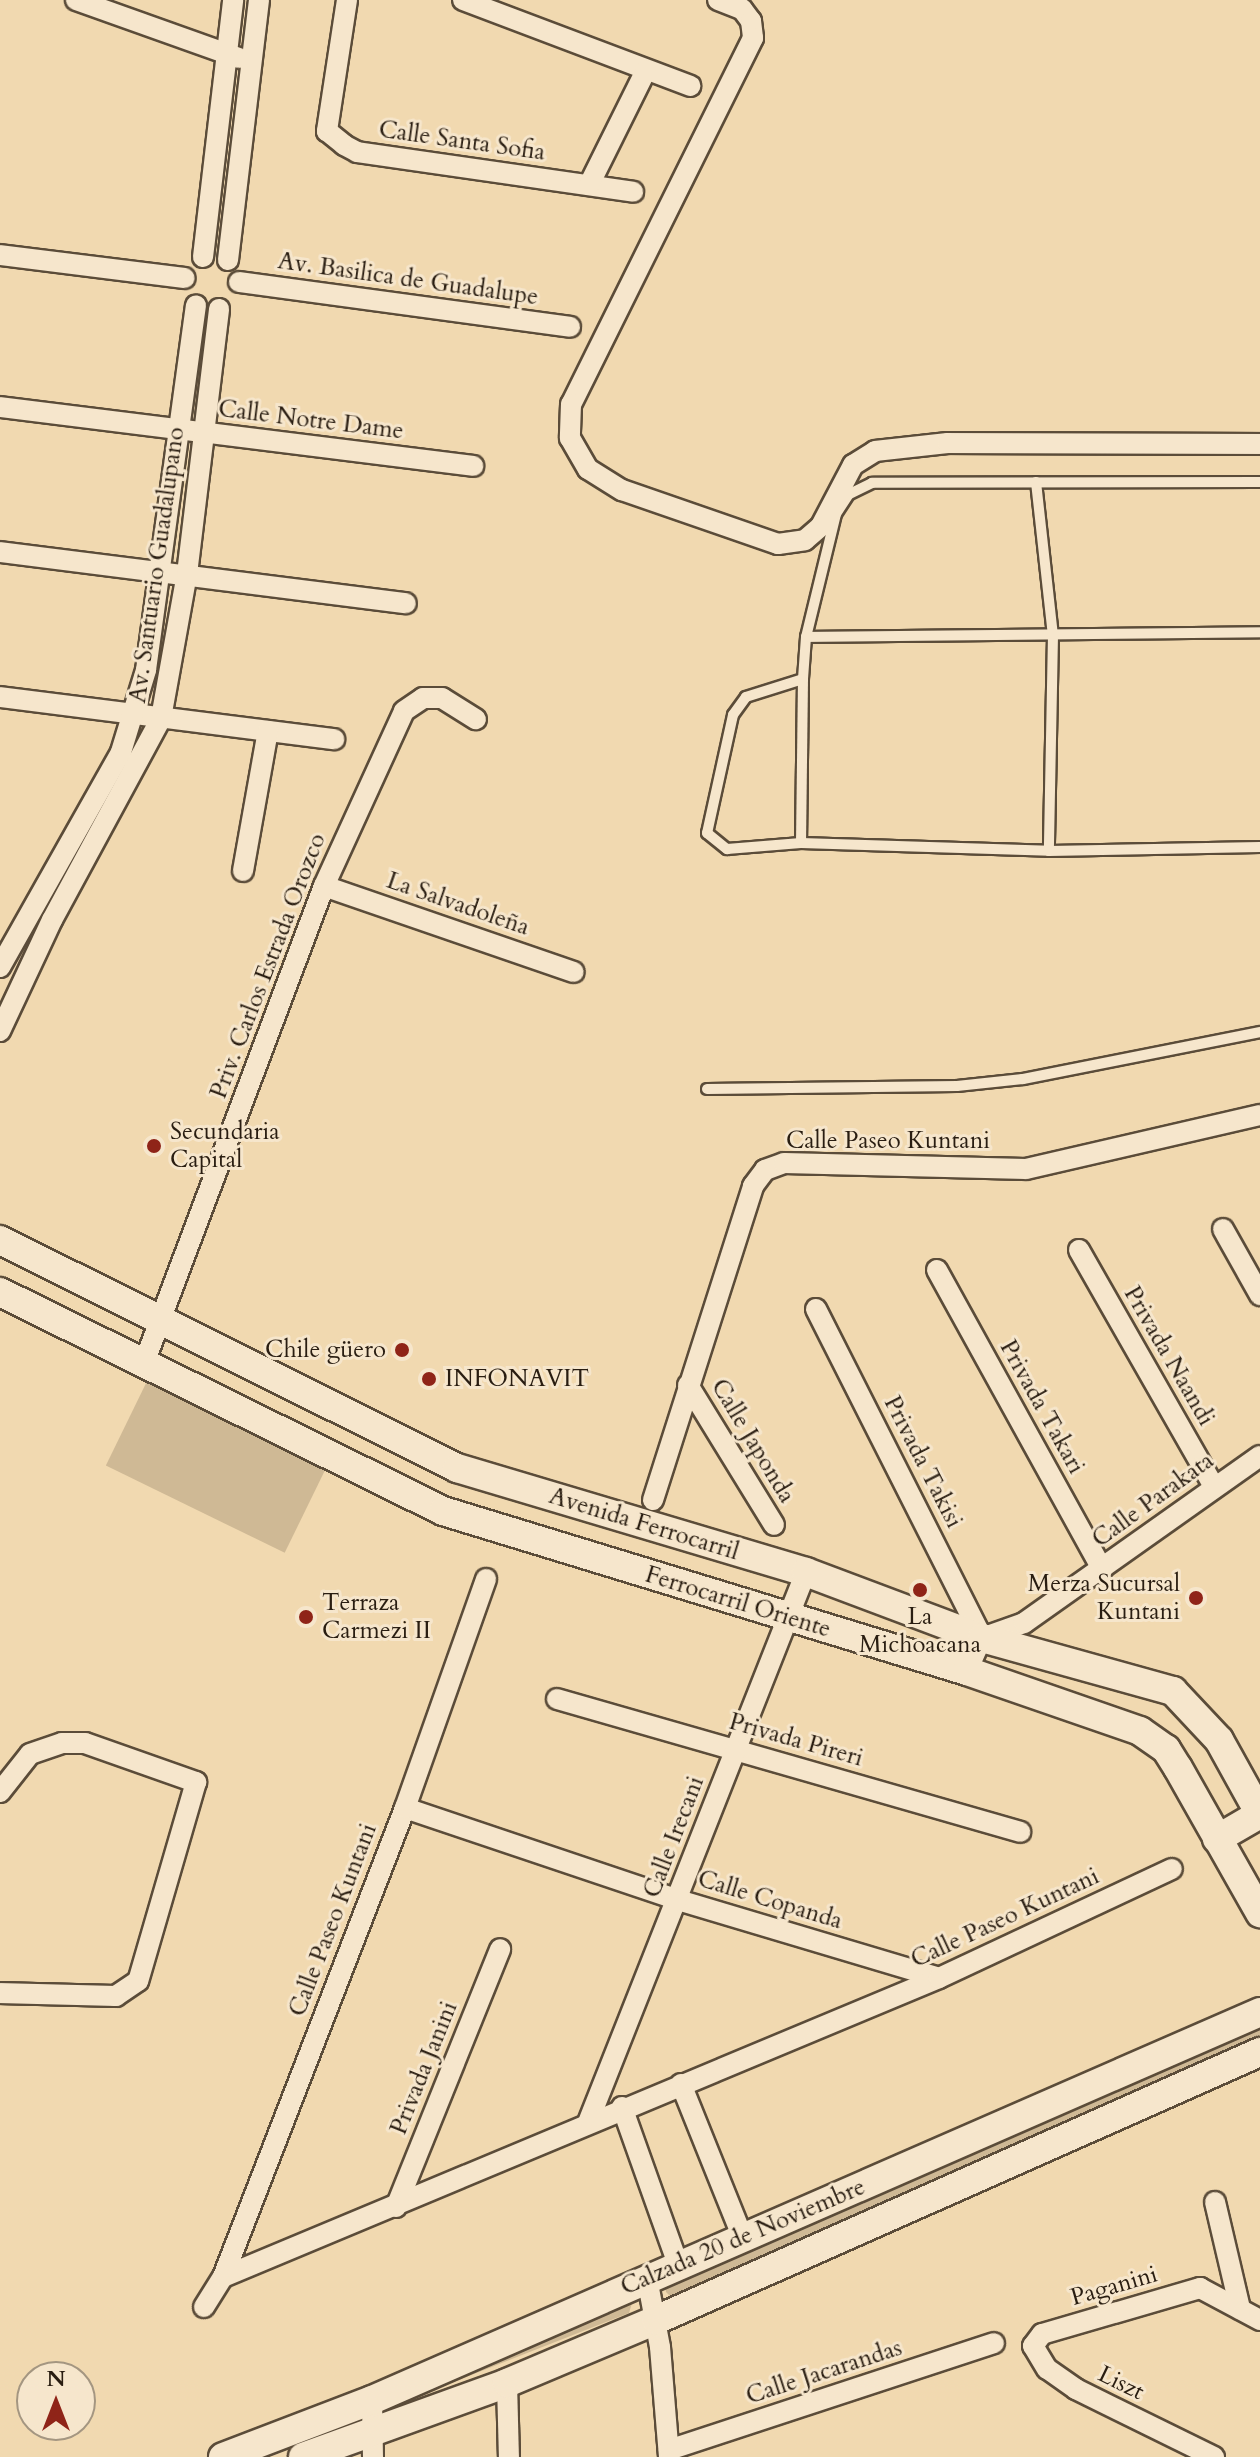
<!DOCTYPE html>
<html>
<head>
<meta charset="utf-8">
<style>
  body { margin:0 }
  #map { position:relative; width:1260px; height:2457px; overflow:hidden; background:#f1d9b0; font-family:Cardo,serif }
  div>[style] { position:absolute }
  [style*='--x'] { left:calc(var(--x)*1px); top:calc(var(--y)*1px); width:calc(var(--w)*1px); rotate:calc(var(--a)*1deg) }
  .green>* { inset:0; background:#cfb995; transform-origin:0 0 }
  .roads { filter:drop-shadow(2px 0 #5b4c39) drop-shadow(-2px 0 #5b4c39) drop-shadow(0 2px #5b4c39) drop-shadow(0 -2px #5b4c39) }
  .service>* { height:10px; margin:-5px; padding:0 5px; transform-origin:5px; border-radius:5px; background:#f6e6cc }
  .minor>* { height:20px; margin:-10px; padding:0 10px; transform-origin:10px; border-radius:10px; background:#f6e6cc }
  .secondary>* { height:28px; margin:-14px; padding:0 14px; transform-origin:14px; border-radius:14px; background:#f6e6cc }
  .dots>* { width:22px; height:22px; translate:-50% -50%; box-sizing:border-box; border:4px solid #f6e6cc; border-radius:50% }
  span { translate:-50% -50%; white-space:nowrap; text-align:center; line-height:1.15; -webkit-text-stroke:6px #f6e6cc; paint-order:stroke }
  .street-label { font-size:24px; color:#291d11 }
  .poi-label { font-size:24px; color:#291d11 }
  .left { translate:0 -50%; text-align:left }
  .right { translate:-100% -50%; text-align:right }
  .north { position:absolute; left:16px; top:2361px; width:80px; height:80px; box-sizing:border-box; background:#f6e6cc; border:2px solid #a49681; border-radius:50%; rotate:0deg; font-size:22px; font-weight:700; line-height:32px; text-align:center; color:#291d11 }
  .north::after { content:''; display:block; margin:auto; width:28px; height:36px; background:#8f2418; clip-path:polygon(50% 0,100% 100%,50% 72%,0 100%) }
</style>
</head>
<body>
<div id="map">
  <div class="green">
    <i style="left:151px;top:1373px;width:199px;height:103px;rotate:26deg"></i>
    <i style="clip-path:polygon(1260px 2023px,1260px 2045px,671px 2297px,666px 2292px,664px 2280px)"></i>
    <i style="clip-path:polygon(623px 2299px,632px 2303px,629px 2313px,385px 2409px)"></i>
  </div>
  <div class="roads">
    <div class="service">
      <i style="--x:1036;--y:482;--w:154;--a:83.7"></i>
      <i style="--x:1053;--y:635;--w:216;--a:91.1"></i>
      <i style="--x:1260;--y:482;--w:388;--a:179.9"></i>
      <i style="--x:872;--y:483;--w:25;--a:154"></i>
      <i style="--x:849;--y:494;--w:24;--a:123"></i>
      <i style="--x:836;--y:514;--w:127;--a:103.7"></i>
      <i style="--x:806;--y:637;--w:42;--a:94.1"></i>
      <i style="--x:803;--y:679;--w:60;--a:162.5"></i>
      <i style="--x:746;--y:697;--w:22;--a:126"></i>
      <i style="--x:733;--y:715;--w:121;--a:102.4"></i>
      <i style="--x:707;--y:833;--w:26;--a:39"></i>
      <i style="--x:727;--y:849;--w:74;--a:-4.6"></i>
      <i style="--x:801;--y:843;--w:248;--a:1.8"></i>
      <i style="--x:1049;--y:851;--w:211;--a:-1.1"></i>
      <i style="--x:806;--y:637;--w:454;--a:-0.6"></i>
      <i style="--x:801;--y:843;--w:164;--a:-89.3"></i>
      <i style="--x:707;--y:1089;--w:250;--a:-0.7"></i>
      <i style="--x:957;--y:1086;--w:66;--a:-6.1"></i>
      <i style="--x:1023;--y:1079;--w:242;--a:-11.2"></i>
    </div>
    <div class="minor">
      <i style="--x:76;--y:0;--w:173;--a:19.6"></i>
      <i style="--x:347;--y:0;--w:133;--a:98.7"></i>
      <i style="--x:327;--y:131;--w:22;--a:39"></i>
      <i style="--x:344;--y:145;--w:15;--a:28"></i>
      <i style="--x:357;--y:152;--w:279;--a:8.2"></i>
      <i style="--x:463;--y:0;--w:243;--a:20.7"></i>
      <i style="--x:718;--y:0;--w:26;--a:21"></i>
      <i style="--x:742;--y:9;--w:15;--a:53"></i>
      <i style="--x:751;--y:21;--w:17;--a:83"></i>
      <i style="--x:753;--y:38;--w:409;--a:116.4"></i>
      <i style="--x:571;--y:404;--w:34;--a:92"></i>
      <i style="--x:570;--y:438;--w:36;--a:60"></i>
      <i style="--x:588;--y:469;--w:40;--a:32"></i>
      <i style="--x:622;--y:490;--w:165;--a:19.1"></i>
      <i style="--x:778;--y:544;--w:27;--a:-8"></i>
      <i style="--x:805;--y:540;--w:21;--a:-41"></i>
      <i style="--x:821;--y:526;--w:69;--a:-62.3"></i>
      <i style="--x:853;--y:465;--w:26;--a:-32"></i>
      <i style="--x:875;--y:451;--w:73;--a:-6.3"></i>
      <i style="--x:948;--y:443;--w:312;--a:0.2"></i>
      <i style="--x:589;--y:185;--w:128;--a:-63.6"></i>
      <i style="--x:0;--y:255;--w:186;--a:7.1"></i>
      <i style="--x:203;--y:257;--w:259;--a:-83.3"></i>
      <i style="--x:228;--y:260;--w:262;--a:-83.2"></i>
      <i style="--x:239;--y:282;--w:334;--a:7.7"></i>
      <i style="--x:0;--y:407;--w:477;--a:7.1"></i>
      <i style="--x:0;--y:552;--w:409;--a:7.2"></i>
      <i style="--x:0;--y:697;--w:337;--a:7.2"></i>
      <i style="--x:243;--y:871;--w:142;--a:-79.9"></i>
      <i style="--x:324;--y:886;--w:264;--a:19"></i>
      <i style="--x:0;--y:967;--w:247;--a:-60.6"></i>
      <i style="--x:121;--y:752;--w:86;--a:-73"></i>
      <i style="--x:146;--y:670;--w:368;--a:-82.2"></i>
      <i style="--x:0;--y:1031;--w:123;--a:-64.9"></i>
      <i style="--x:52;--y:920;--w:230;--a:-61.6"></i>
      <i style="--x:161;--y:718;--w:146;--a:-79.8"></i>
      <i style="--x:187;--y:574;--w:267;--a:-83.1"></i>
      <i style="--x:1223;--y:1229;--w:76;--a:60.7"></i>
      <i style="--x:1079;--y:1250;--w:273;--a:60.3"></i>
      <i style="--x:937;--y:1270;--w:342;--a:61.1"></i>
      <i style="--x:816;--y:1309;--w:369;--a:63.2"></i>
      <i style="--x:144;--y:1363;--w:510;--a:-69.33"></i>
      <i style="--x:324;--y:886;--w:192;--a:-65.4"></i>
      <i style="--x:404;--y:711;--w:23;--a:-34"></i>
      <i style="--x:423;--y:698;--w:19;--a:0"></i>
      <i style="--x:442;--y:698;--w:40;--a:32"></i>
      <i style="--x:688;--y:1385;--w:164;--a:58.4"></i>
      <i style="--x:653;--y:1500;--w:330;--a:-72.3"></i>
      <i style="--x:753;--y:1186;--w:20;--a:-53"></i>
      <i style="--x:765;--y:1170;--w:20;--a:-20"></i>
      <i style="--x:784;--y:1163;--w:242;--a:1.4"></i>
      <i style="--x:1026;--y:1169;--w:240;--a:-13"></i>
      <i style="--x:967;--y:1671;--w:36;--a:-66"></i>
      <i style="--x:982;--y:1638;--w:45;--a:-19.7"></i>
      <i style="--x:1024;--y:1623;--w:289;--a:-35.3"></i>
      <i style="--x:557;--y:1699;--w:482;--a:16"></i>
      <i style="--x:0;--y:1792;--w:48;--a:-51.7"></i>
      <i style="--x:30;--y:1754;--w:34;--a:-19"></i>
      <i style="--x:62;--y:1743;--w:23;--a:0"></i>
      <i style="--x:85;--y:1743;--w:118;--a:19.4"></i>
      <i style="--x:196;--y:1782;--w:207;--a:106.2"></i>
      <i style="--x:138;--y:1981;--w:27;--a:146"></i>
      <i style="--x:116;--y:1996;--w:116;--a:-178.5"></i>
      <i style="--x:405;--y:1808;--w:288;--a:18.6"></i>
      <i style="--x:678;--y:1900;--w:272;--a:16.6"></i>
      <i style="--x:681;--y:2084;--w:166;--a:68.1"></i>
      <i style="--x:622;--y:2107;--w:170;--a:70.4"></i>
      <i style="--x:589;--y:2120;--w:589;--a:-68.4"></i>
      <i style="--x:1215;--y:2202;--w:110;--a:76.8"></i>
      <i style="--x:396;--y:2207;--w:278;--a:-68"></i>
      <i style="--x:223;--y:2277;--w:776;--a:-22.67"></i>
      <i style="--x:939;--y:1978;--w:257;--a:-25.1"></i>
      <i style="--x:647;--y:2278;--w:70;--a:79.3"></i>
      <i style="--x:660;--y:2347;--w:110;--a:85.3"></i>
      <i style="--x:204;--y:2307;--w:36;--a:-58"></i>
      <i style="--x:223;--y:2277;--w:503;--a:-68.79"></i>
      <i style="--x:405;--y:1808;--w:243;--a:-70.5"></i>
      <i style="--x:507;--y:2383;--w:74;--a:88.5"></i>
      <i style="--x:372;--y:2400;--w:57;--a:89"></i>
      <i style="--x:669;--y:2450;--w:342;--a:-18.2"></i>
      <i style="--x:1214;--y:2457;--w:154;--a:-153.8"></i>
      <i style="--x:1076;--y:2389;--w:35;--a:-145"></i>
      <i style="--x:1047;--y:2369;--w:27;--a:-121"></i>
      <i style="--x:1033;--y:2346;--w:15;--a:-53"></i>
      <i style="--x:1042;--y:2334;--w:165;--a:-16.2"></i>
      <i style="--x:1200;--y:2288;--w:68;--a:28.1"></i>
    </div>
    <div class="secondary">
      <i style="--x:0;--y:1240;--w:511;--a:26.51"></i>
      <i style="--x:457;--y:1468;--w:364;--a:16.6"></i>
      <i style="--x:806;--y:1572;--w:188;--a:20.6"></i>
      <i style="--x:982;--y:1638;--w:198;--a:15.5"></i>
      <i style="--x:1173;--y:1691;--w:67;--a:46.8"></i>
      <i style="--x:1219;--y:1740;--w:85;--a:61"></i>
      <i style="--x:0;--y:1292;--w:494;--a:26.3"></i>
      <i style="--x:443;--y:1511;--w:548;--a:16.98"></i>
      <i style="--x:967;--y:1671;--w:183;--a:19.1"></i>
      <i style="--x:1140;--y:1731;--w:32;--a:35"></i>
      <i style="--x:1166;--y:1749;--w:22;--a:58"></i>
      <i style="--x:1178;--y:1768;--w:167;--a:60.5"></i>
      <i style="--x:1217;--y:1839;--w:50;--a:-30.2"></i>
      <i style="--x:223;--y:2457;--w:160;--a:-20.9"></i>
      <i style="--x:372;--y:2400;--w:969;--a:-23.6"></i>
      <i style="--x:303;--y:2457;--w:217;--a:-19.9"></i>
      <i style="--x:507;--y:2383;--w:162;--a:-22.9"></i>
      <i style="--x:656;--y:2320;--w:661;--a:-23.93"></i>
    </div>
  </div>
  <div class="dots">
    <i style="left:154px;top:1146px;background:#8f2418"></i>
    <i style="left:402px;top:1350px;background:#8f2418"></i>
    <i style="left:429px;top:1379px;background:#8f2418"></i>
    <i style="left:920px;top:1590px;background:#8f2418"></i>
    <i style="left:1196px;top:1598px;background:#8f2418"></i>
    <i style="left:306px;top:1617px;background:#8f2418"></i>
  </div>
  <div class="street-label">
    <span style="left:462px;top:141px;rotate:8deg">Calle Santa Sofia</span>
    <span style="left:408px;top:279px;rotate:8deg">Av. Basilica de Guadalupe</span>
    <span style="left:311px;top:420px;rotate:7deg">Calle Notre Dame</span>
    <span style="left:157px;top:565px;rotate:-82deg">Av. Santuario Guadalupano</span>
    <span style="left:458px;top:904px;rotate:19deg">La Salvadoleña</span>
    <span style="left:268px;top:966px;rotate:-69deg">Priv. Carlos Estrada Orozco</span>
    <span style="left:888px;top:1141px">Calle Paseo Kuntani</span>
    <span style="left:1169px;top:1356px;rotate:60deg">Privada Naandi</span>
    <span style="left:1042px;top:1407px;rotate:61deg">Privada Takari</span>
    <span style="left:753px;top:1441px;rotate:59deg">Calle Japonda</span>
    <span style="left:923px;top:1462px;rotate:63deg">Privada Takisi</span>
    <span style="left:1153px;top:1500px;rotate:-36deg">Calle Parakata</span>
    <span style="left:644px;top:1524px;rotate:17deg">Avenida Ferrocarril</span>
    <span style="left:738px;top:1602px;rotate:17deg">Ferrocarril Oriente</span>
    <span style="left:796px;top:1740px;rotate:16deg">Privada Pireri</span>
    <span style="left:674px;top:1837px;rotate:-69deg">Calle Irecani</span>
    <span style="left:770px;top:1900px;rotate:17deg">Calle Copanda</span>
    <span style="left:1005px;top:1918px;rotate:-25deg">Calle Paseo Kuntani</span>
    <span style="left:333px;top:1920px;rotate:-69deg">Calle Paseo Kuntani</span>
    <span style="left:424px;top:2068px;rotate:-68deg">Privada Janini</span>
    <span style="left:743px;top:2237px;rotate:-23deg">Calzada 20 de Noviembre</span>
    <span style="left:1114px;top:2286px;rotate:-16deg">Paganini</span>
    <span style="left:824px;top:2372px;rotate:-18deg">Calle Jacarandas</span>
    <span style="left:1121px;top:2383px;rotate:26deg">Liszt</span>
  </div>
  <div class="poi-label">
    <span class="left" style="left:170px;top:1146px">Secundaria<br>Capital</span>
    <span class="right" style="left:386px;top:1350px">Chile güero</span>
    <span class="left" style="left:445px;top:1379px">INFONAVIT</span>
    <span class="right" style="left:1180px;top:1598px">Merza Sucursal<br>Kuntani</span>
    <span class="left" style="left:322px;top:1617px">Terraza<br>Carmezi II</span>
    <span style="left:920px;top:1631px">La<br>Michoacana</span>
  </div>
  <div class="north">N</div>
</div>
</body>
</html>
